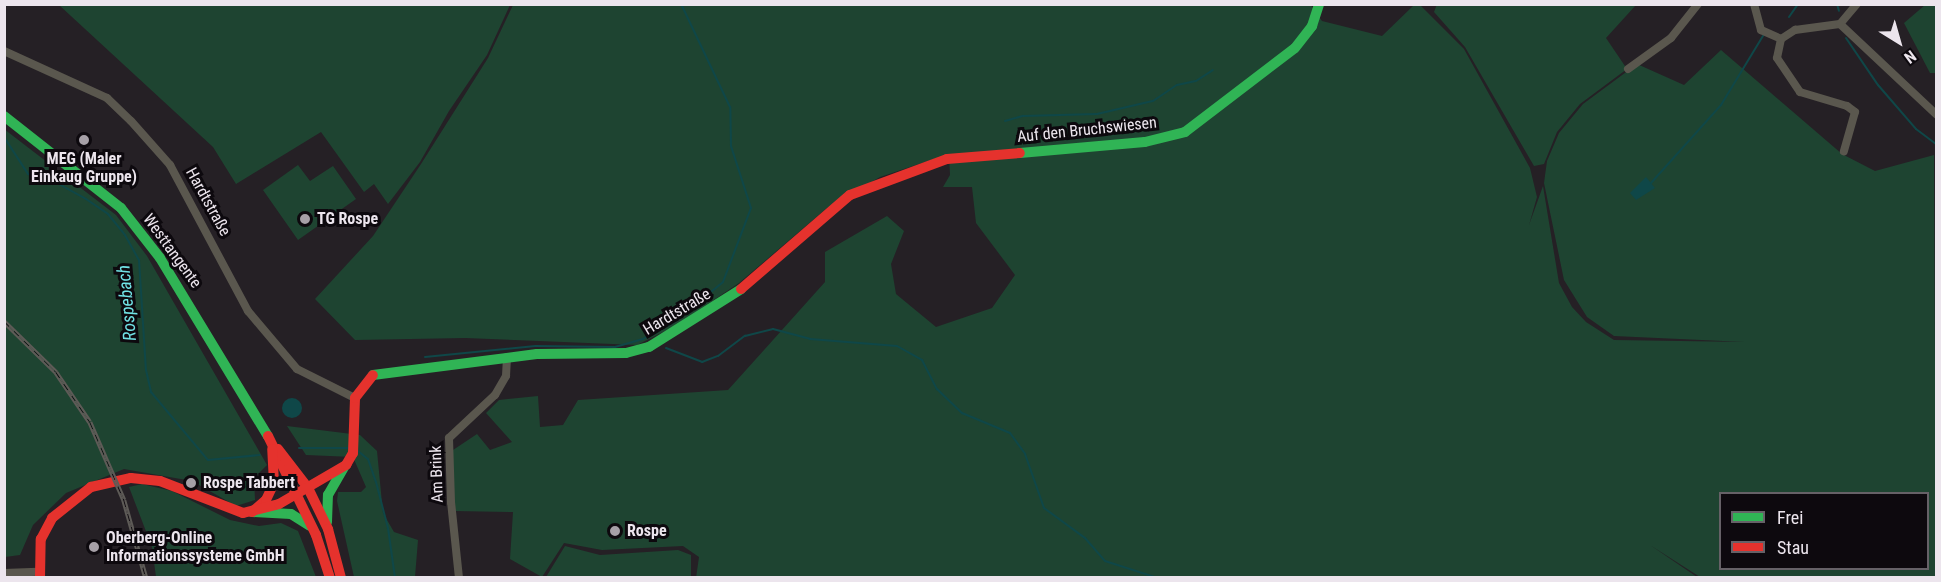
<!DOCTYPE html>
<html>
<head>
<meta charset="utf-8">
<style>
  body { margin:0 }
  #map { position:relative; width:1941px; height:582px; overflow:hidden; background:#252025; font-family:"Roboto Condensed",sans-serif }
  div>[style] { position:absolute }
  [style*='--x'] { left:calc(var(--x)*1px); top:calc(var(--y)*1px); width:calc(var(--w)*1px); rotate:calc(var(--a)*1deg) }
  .green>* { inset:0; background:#1e4431 }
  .water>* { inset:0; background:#0f4748 }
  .round { border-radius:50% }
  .stream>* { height:2px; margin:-1px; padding:0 1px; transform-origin:1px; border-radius:1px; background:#0f4748 }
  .street>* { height:8px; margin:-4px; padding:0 4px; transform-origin:4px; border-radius:4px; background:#5a574e }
  .fast>* { height:10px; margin:-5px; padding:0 5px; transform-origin:5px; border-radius:5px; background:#30b455 }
  .jam>* { height:10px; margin:-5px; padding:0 5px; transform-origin:5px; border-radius:5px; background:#e5322d }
  .rail>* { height:4.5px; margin-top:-2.25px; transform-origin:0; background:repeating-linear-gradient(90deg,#0d090e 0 7px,#5e5b57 0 14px); box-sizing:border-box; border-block:2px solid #5e5b57 }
  .dots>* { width:16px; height:16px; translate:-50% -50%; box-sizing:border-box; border:3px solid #0d090e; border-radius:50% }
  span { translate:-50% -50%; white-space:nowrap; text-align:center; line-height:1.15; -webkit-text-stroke:6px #0d090e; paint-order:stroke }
  .street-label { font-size:16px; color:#ece5ed }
  .poi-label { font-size:16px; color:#ece5ed; font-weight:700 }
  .left { translate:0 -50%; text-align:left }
  .water-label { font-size:18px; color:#71e2e5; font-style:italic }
  .frame { position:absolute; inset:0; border:6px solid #ece5ed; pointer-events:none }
  .legend { position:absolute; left:1719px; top:492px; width:210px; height:78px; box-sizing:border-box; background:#0d090e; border:2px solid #666167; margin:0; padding:8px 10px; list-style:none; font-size:18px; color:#ece5ed }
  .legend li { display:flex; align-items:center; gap:12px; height:30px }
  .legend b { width:30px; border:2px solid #666167 }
  .north { position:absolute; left:1869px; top:12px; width:60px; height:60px; -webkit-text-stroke:4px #0d090e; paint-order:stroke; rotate:143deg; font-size:16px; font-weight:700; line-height:24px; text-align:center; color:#ece5ed }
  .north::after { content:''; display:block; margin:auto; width:21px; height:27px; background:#ece5ed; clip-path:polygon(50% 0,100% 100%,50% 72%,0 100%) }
</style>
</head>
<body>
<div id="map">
  <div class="green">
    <i style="clip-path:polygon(evenodd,1310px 4px,1322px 21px,1382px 36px,1414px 5px,1419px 4px,1464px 49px,1530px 168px,1537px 197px,1529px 225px,1543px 186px,1559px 283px,1572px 307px,1586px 322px,1614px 340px,1745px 342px,1614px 336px,1587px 317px,1564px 280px,1544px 183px,1547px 161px,1559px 133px,1583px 104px,1637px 64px,1684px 85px,1721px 50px,1842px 154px,1875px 171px,1934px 155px,1936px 577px,1700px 577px,1650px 545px,1697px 577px,696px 578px,699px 557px,683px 546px,602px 550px,564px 543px,542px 577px,510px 559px,513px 512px,454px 511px,450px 452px,477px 434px,490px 450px,512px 442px,486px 413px,499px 400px,538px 396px,540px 427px,563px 425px,578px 400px,728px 390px,825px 282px,825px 252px,887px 216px,904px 231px,891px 264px,896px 294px,936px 327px,992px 308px,1015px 275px,976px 223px,972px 187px,943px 187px,950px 175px,949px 154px,880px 177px,827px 208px,739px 283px,675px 326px,637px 345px,465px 338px,355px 340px,315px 299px,373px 236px,421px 164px,488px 58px,513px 5px,1310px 4px,1720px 494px,1928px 494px,1928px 568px,1720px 568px,1720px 494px)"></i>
    <i style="clip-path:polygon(1437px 4px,1636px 5px,1606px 38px,1627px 69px,1580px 104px,1557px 132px,1544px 164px,1534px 166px,1465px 47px,1434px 12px)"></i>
    <i style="clip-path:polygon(59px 5px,510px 5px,487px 55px,449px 111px,420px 162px,388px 204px,374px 184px,364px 192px,321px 132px,236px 184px,213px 147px)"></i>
    <i style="clip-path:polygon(1925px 5px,1936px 5px,1936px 73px,1930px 73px,1904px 23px)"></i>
    <i style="clip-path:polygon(4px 129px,116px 215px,147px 256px,267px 465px,254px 478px,255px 500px,236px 506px,192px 481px,124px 469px,66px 493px,33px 525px,20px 555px,5px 557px)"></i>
    <i style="clip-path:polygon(298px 165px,310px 181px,333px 166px,356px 199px,298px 240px,263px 190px)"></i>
    <i style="clip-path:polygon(287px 426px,360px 435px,377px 451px,383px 513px,394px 532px,418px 540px,415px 577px,354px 577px,337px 501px,338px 492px,361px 492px,366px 487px,353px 457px,306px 455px)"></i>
    <i style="clip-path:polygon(142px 484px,172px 491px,230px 520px,259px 526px,281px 523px,298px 531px,316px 577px,156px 577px,152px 547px,129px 487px)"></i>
    <i style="clip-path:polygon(565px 546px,600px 555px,678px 550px,691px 555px,691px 577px,546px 577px)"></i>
  </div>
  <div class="water">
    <i style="clip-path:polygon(1646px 177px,1655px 188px,1636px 200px,1630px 193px)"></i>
    <i class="round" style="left:282px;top:398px;width:20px;height:20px"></i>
  </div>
  <div class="stream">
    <i style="--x:1837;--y:4;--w:7;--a:74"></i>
    <i style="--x:1789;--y:17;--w:16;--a:-55"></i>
    <i style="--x:1846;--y:38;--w:57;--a:55.8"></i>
    <i style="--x:1878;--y:85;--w:58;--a:49.2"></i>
    <i style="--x:1916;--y:129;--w:25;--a:37"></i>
    <i style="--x:1005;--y:121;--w:19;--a:-16"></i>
    <i style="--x:1023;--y:116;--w:74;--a:-1.5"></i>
    <i style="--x:1097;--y:114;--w:57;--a:-13.1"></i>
    <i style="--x:1153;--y:101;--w:29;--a:-34"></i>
    <i style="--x:1177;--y:85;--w:19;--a:-12"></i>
    <i style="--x:1196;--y:81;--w:20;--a:-33"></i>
    <i style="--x:4;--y:137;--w:44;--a:57"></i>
    <i style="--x:28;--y:174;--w:30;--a:17"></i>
    <i style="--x:57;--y:183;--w:33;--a:29"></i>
    <i style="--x:86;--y:199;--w:27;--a:34"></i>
    <i style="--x:108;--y:214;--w:27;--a:51"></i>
    <i style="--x:125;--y:235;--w:29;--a:61"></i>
    <i style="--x:139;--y:260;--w:110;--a:86.4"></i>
    <i style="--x:146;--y:370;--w:23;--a:77"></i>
    <i style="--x:151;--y:392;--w:23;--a:50"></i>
    <i style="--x:166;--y:410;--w:65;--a:50"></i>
    <i style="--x:208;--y:460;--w:52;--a:-5.5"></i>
    <i style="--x:1651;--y:183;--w:105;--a:-48.1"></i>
    <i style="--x:1721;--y:105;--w:81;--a:-58.7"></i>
    <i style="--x:666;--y:348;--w:39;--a:21"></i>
    <i style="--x:702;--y:362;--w:17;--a:-21"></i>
    <i style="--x:718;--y:356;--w:34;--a:-37"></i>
    <i style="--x:745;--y:336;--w:29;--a:-14"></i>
    <i style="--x:773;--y:329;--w:38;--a:15"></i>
    <i style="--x:810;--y:339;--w:87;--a:4.6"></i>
    <i style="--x:897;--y:346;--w:29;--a:29"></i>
    <i style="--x:922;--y:360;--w:33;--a:63"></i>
    <i style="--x:937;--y:389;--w:35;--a:44"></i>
    <i style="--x:962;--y:413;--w:52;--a:22.6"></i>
    <i style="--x:1010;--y:433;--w:26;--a:54"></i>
    <i style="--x:1025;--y:454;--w:57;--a:70.6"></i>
    <i style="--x:1044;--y:508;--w:51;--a:36.2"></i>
    <i style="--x:1085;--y:538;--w:30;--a:49"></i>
    <i style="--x:1105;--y:561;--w:56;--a:17.8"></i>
    <i style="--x:425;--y:357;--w:111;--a:-5.7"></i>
    <i style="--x:535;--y:346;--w:80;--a:0.7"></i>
    <i style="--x:615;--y:347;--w:29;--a:-16"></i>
    <i style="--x:643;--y:339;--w:35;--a:-29"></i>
    <i style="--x:674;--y:322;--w:63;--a:-39.2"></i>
    <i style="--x:723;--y:282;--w:79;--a:-69.3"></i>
    <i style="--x:751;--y:208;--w:65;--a:-107.9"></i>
    <i style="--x:731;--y:146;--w:39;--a:-91"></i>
    <i style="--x:730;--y:107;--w:114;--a:-115.4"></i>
    <i style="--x:299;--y:448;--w:51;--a:0"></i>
    <i style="--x:358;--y:451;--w:13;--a:39"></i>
    <i style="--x:368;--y:459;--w:24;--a:71"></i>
    <i style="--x:376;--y:482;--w:48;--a:75.4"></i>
    <i style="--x:388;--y:528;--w:50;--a:82"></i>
  </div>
  <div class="street">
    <i style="--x:1754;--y:4;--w:27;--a:75"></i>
    <i style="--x:1761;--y:30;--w:22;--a:24"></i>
    <i style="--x:1781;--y:39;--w:17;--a:-33"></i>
    <i style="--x:1795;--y:30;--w:45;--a:-7.6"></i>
    <i style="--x:1840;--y:24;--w:26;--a:-50"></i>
    <i style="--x:1840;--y:24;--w:132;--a:43.2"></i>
    <i style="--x:1781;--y:39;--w:19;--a:102"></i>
    <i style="--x:1777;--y:58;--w:41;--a:55.9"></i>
    <i style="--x:1800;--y:92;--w:49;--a:16.6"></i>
    <i style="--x:1847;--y:106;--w:10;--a:37"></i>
    <i style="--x:1855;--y:112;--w:41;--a:105.8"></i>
    <i style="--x:4;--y:51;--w:113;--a:24.5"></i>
    <i style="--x:107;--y:98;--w:33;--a:44"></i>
    <i style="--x:131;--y:121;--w:59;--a:48.4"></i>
    <i style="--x:170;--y:165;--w:166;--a:61.9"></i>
    <i style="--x:248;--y:311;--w:76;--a:49.8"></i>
    <i style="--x:297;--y:369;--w:65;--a:26.6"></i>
    <i style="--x:1628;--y:69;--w:53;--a:-35.8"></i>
    <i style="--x:1671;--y:38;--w:43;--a:-51.5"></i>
    <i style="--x:4;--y:573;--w:34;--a:-2"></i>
    <i style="--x:459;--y:578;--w:76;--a:-96"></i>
    <i style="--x:451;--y:502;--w:64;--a:-91.8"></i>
    <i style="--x:449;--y:438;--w:63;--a:-43.1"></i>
    <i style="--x:495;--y:395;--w:22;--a:-60"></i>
    <i style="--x:506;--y:376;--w:19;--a:-87"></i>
  </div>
  <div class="fast">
    <i style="--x:4;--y:116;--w:149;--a:38.2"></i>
    <i style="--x:121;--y:208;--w:63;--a:52"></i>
    <i style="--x:160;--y:258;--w:208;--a:58.8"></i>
    <i style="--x:1020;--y:153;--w:125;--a:-5"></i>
    <i style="--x:1145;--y:142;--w:41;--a:-14"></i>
    <i style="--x:1185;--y:132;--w:138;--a:-37.4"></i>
    <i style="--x:1295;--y:48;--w:28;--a:-52"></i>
    <i style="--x:1312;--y:26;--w:23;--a:-72"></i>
    <i style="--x:373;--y:375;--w:165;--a:-7.3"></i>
    <i style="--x:537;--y:354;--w:89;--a:-0.6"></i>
    <i style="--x:626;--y:353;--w:24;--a:-15"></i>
    <i style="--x:649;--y:347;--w:109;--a:-32.2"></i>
    <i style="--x:252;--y:512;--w:39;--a:3"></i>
    <i style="--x:291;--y:514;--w:22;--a:32"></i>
    <i style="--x:327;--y:522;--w:27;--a:-88"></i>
    <i style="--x:328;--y:495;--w:32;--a:-60"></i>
  </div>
  <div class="jam">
    <i style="--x:741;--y:289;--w:144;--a:-40.8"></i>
    <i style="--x:850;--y:195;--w:103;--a:-20.4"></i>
    <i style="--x:947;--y:159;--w:73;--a:-4.7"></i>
    <i style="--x:268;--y:436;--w:110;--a:64.1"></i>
    <i style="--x:316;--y:535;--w:45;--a:72"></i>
    <i style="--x:278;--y:449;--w:49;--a:52.4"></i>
    <i style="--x:308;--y:488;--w:46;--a:64"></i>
    <i style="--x:328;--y:529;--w:51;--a:75.1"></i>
    <i style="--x:252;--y:512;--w:18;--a:-41"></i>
    <i style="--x:266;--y:500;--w:19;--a:-65"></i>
    <i style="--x:274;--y:483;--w:34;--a:-93"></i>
    <i style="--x:40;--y:578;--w:39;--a:-89"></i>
    <i style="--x:41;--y:539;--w:24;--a:-62"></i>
    <i style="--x:52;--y:518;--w:50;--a:-38.5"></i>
    <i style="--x:91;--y:487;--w:41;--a:-12.7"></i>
    <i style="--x:131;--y:478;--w:29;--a:6"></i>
    <i style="--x:160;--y:481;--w:89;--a:21.1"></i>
    <i style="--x:243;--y:513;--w:37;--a:-14"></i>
    <i style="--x:279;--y:504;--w:78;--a:-30.2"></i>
    <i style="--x:346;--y:465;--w:14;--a:-60"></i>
    <i style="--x:353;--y:453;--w:55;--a:-87.9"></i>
    <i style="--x:355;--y:398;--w:29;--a:-52"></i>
  </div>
  <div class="rail">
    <i style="--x:4;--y:321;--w:73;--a:44.4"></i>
    <i style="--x:56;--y:372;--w:60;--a:55.8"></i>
    <i style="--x:90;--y:422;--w:85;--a:66.4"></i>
    <i style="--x:124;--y:500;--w:81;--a:74.2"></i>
  </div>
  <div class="dots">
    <i style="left:84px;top:140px;background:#a6a0a7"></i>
    <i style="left:305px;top:219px;background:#a6a0a7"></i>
    <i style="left:191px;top:483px;background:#a6a0a7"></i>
    <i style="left:615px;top:531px;background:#a6a0a7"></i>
    <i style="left:94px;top:547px;background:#a6a0a7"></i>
  </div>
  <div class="street-label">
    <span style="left:1087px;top:130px;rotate:-6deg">Auf den Bruchswiesen</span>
    <span style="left:208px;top:202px;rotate:61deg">Hardtstraße</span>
    <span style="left:172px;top:251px;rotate:54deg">Westtangente</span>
    <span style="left:677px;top:312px;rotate:-31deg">Hardtstraße</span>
    <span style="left:437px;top:474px;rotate:-92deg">Am Brink</span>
  </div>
  <div class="poi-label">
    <span style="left:84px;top:168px">MEG (Maler<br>Einkaug Gruppe)</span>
    <span class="left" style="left:317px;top:219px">TG Rospe</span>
    <span class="left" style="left:203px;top:483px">Rospe Tabbert</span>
    <span class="left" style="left:627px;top:531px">Rospe</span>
    <span class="left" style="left:106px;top:547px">Oberberg-Online<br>Informationssysteme GmbH</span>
  </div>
  <div class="water-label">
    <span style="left:127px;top:303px;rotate:-95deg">Rospebach</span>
  </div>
  <div class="frame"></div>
  <ul class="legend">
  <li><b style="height:8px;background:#30b455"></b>Frei</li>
  <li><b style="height:8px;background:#e5322d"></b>Stau</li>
  </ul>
  <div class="north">N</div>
</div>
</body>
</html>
